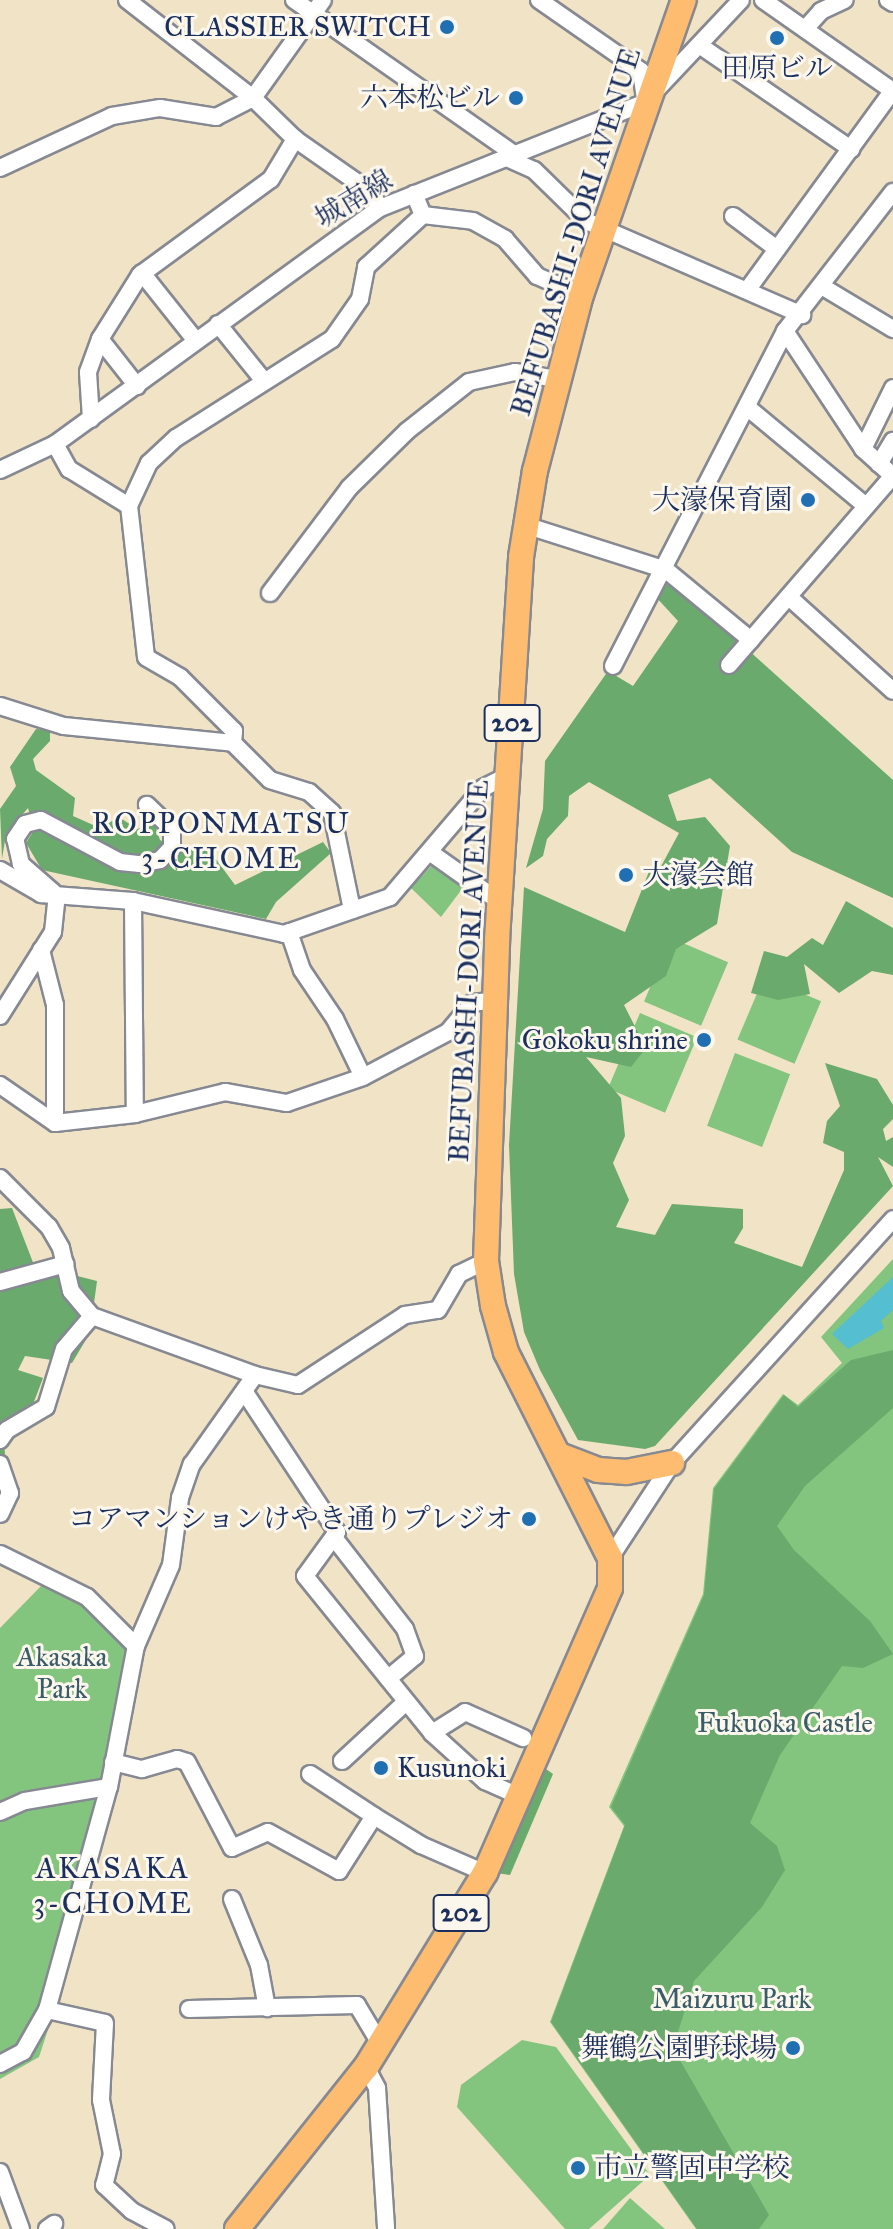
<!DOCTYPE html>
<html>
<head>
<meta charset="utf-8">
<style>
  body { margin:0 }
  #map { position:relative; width:893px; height:2229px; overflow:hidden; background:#f1e3c6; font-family:"IM FELL Great Primer","Noto Serif JP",serif }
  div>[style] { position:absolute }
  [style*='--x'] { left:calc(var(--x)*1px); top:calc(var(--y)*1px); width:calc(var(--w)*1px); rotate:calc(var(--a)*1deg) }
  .green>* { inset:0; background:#83c57e; transform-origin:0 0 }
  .forest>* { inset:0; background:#6aaa6d }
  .water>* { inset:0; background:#55bed1 }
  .roads { filter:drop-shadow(2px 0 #868992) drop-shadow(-2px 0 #868992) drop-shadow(0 2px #868992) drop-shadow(0 -2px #868992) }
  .minor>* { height:16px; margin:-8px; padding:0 8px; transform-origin:8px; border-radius:8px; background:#fff }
  .highway>* { height:24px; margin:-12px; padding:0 12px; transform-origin:12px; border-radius:12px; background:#fdbc6f }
  .dots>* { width:22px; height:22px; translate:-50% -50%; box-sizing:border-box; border:4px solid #fbf7ec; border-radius:50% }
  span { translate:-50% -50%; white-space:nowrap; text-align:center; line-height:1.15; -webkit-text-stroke:6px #fbf7ec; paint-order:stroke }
  .shield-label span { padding:2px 6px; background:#fbf7ec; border:2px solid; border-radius:6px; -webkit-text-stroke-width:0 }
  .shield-label { font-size:26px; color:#1b2f5e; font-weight:700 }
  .poi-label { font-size:28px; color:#1b2f5e }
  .right { translate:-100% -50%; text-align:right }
  .left { translate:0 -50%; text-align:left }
  .street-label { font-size:28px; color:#1b2f5e }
  .park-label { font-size:28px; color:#3a5c68 }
  .neighbourhood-label { font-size:30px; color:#1b2f5e; letter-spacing:2px }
</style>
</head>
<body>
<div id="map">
  <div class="green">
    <i style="clip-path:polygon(435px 862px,465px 885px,441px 917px,411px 888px)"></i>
    <i style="left:671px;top:938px;width:62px;height:69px;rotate:23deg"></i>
    <i style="left:764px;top:977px;width:62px;height:68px;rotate:23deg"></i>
    <i style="left:640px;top:1013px;width:62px;height:82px;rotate:23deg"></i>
    <i style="left:735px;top:1053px;width:59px;height:78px;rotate:21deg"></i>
    <i style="clip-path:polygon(893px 1259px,893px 2229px,696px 2229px,550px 2022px,624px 1826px,609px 1807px,703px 1594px,713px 1488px,783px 1394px,798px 1405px,842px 1363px,821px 1337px)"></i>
    <i style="clip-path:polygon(42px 1585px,80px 1604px,130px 1650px,81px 1920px,61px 1990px,39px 2057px,0 2079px,0 1628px)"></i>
    <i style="clip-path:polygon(522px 2040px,556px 2047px,650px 2175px,589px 2229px,565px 2229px,457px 2107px,461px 2085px)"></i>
    <i style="clip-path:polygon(630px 2198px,665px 2229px,603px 2229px)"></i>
  </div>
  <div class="forest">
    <i style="clip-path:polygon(671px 581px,893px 780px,893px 898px,792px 852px,710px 778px,668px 795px,677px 821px,705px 817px,730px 846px,717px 924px,676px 949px,666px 976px,624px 1005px,646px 1048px,631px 1067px,586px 1057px,621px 1098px,625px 1136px,613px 1163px,629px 1200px,616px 1227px,655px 1235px,672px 1204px,743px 1209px,743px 1228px,734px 1243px,802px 1267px,844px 1170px,844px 1152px,823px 1143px,827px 1121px,840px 1106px,825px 1063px,877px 1079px,893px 1105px,893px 1119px,883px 1129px,886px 1141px,893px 1137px,893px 1167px,878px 1157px,893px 1186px,655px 1446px,645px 1449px,578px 1440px,540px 1370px,524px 1332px,514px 1274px,509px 1145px,524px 887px,625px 932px,650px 869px,658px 872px,679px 833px,589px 782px,569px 796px,568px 816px,547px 839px,543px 856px,526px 868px,543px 809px,545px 761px,608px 671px,633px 686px,678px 621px,655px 596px)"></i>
    <i style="clip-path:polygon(36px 729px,50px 730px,50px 741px,33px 759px,36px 770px,75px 798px,73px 816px,100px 828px,119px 817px,137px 829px,155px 825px,160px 840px,181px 850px,207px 847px,235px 885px,323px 842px,331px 853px,276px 902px,266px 919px,42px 870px,26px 843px,34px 830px,28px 808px,6px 834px,2px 859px,0 809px,16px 786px,10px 767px)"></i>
    <i style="clip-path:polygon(846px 901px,893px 928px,893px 975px,872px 971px,839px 993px,804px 964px,810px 994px,778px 1000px,751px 993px,764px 951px,787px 957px,812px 938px,823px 945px)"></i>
    <i style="clip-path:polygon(12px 1208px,34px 1265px,97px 1281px,90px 1333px,72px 1363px,25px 1356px,18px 1370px,43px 1378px,32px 1407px,4px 1441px,5px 1455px,0 1456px,0 1209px)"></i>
    <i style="clip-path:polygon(893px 1350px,893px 1408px,805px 1486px,777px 1526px,794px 1550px,870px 1621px,893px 1654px,863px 1668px,842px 1666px,780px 1755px,750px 1823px,777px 1846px,785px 1870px,762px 1907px,694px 1981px,673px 2048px,769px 2215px,759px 2229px,697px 2229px,551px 2022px,625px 1825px,611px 1807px,704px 1595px,714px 1489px,784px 1395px,798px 1407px,851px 1360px)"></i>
    <i style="clip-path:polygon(539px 1764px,553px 1774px,510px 1875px,489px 1872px)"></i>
  </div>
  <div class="water">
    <i style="clip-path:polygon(893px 1277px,893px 1310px,881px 1321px,884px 1328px,848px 1349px,832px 1334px)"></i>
  </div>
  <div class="roads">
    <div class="minor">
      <i style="--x:127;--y:0;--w:160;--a:37.9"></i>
      <i style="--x:253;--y:98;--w:59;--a:44.3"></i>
      <i style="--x:295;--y:139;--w:93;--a:34.9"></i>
      <i style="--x:371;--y:192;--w:18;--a:61"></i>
      <i style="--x:294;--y:0;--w:272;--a:35"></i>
      <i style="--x:539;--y:0;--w:124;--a:34.8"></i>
      <i style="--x:641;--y:71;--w:27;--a:82"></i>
      <i style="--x:763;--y:0;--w:159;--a:35"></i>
      <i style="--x:888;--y:0;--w:6;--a:31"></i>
      <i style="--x:805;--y:29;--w:24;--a:-48"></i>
      <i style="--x:821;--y:11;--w:26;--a:-25"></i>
      <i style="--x:702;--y:47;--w:181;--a:34.4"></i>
      <i style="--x:509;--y:159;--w:27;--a:24"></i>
      <i style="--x:534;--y:170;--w:73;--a:44.4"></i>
      <i style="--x:586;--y:221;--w:236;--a:23.5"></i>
      <i style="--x:0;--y:168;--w:123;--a:-24.9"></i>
      <i style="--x:112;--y:116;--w:49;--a:-9.5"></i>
      <i style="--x:160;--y:108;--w:57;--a:9.1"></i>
      <i style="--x:216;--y:117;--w:42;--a:-27.2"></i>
      <i style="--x:253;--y:98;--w:120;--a:-54.5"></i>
      <i style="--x:423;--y:215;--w:50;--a:6.8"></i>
      <i style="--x:473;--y:221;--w:37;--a:29"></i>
      <i style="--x:505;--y:239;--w:49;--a:49.1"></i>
      <i style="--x:537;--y:276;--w:48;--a:23.4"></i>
      <i style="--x:733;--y:216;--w:55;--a:36.9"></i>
      <i style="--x:142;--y:273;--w:87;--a:51.5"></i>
      <i style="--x:823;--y:287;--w:82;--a:31"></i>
      <i style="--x:748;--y:289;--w:246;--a:-53.9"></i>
      <i style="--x:218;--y:324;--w:73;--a:51.1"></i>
      <i style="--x:785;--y:331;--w:141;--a:56.5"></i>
      <i style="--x:863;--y:449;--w:40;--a:42"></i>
      <i style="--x:100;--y:339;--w:60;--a:51.8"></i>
      <i style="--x:747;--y:407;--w:155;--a:39.8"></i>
      <i style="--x:91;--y:419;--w:47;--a:-93.7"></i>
      <i style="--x:88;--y:372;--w:35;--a:-70"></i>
      <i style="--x:100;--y:339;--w:75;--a:-58"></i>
      <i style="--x:140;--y:275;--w:162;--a:-36.2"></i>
      <i style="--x:271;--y:179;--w:47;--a:-59"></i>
      <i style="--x:55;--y:444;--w:29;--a:61"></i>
      <i style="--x:69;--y:469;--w:70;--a:31.7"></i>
      <i style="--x:863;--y:449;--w:68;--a:-63.8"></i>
      <i style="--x:879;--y:464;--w:27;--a:-59"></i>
      <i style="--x:0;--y:470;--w:61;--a:-25.3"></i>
      <i style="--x:55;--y:444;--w:402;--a:-36"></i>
      <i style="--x:380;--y:208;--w:284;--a:-21.7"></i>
      <i style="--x:644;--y:103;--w:141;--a:-46.7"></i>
      <i style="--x:525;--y:525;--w:148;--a:17.7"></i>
      <i style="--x:666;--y:570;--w:110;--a:39.5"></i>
      <i style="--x:270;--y:593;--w:131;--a:-53"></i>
      <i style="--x:349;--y:488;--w:81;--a:-44.5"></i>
      <i style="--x:407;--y:431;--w:79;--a:-38.3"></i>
      <i style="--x:469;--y:382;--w:47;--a:-12.3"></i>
      <i style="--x:515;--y:372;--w:43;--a:9.5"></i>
      <i style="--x:789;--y:597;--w:140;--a:42.1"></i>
      <i style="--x:729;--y:665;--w:250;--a:-49.1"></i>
      <i style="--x:613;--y:666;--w:377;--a:-62.8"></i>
      <i style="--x:785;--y:331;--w:176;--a:-52.2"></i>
      <i style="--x:0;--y:706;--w:67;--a:17.4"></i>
      <i style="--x:64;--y:726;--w:170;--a:5.7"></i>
      <i style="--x:233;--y:743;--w:52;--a:45"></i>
      <i style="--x:270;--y:780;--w:41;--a:17.1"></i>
      <i style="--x:309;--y:792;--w:31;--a:42"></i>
      <i style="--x:332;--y:813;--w:99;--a:78.3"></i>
      <i style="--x:233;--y:743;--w:12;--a:-85"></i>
      <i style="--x:234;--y:731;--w:76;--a:-135"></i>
      <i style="--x:180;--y:677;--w:39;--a:-150"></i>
      <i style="--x:146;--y:657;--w:152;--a:-96.4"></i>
      <i style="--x:129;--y:506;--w:47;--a:-65.1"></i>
      <i style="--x:149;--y:463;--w:37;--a:-43"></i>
      <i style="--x:176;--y:438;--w:185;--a:-32.4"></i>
      <i style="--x:332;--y:339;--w:49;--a:-55"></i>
      <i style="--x:360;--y:299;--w:33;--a:-79"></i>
      <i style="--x:366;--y:267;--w:77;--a:-42.4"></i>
      <i style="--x:423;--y:215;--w:23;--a:-113"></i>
      <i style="--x:431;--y:853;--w:85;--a:35.4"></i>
      <i style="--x:0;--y:870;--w:48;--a:30.3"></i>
      <i style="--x:41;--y:894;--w:92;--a:4.4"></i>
      <i style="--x:133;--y:901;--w:155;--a:12.3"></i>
      <i style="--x:284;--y:934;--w:112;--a:-19.2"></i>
      <i style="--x:390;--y:897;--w:143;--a:-49.5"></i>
      <i style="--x:483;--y:788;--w:28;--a:-27"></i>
      <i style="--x:53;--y:892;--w:43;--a:-138.8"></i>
      <i style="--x:21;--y:864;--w:26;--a:-103"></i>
      <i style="--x:15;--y:839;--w:18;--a:-56"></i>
      <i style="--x:25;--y:824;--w:16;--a:-14"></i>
      <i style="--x:41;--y:820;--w:89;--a:28"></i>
      <i style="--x:120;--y:862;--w:20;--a:6"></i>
      <i style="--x:140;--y:864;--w:20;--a:-11"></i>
      <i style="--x:160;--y:860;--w:18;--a:-47"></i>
      <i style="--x:172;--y:847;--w:18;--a:-90"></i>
      <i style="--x:172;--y:829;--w:35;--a:-136"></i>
      <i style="--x:133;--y:901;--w:213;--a:89.5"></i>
      <i style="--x:289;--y:932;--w:40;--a:71.1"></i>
      <i style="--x:302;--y:970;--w:59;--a:56"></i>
      <i style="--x:335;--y:1019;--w:64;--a:64.2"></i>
      <i style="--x:41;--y:950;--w:57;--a:75.7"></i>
      <i style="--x:55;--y:1005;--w:118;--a:90"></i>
      <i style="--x:0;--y:1016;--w:99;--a:-57.8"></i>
      <i style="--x:53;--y:932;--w:37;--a:-84"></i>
      <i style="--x:0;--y:1085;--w:67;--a:34.6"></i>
      <i style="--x:55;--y:1123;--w:81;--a:-6.4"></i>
      <i style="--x:135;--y:1114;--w:93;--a:-13.7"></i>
      <i style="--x:225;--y:1092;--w:63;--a:10.1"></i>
      <i style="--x:287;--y:1103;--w:80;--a:-18.9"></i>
      <i style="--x:363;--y:1077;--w:96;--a:-27.9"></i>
      <i style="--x:448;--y:1032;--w:38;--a:-50"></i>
      <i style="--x:472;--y:1003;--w:24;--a:-7"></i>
      <i style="--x:0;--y:1178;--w:69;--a:45"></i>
      <i style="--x:49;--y:1227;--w:24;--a:60"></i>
      <i style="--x:61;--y:1248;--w:44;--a:76.9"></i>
      <i style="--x:71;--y:1291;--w:33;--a:50"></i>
      <i style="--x:92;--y:1316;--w:173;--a:19.9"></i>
      <i style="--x:255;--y:1375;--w:44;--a:13.1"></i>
      <i style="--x:298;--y:1385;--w:128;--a:-33.2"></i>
      <i style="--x:405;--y:1315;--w:33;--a:-9"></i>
      <i style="--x:438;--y:1310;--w:42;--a:-59.7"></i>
      <i style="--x:459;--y:1274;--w:30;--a:-26"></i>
      <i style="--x:0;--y:1282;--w:68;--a:-15.3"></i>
      <i style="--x:244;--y:1391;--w:169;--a:56.6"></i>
      <i style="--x:337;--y:1532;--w:54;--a:126"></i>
      <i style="--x:305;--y:1576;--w:202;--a:51"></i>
      <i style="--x:432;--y:1733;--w:72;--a:42.2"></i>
      <i style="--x:485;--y:1781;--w:35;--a:24"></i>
      <i style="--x:0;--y:1440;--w:12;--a:-55"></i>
      <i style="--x:7;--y:1430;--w:45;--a:-30.5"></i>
      <i style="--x:46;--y:1407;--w:61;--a:-72.8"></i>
      <i style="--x:64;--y:1349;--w:43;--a:-49.7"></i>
      <i style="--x:0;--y:1464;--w:31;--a:71"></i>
      <i style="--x:10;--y:1493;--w:23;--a:115"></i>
      <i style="--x:335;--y:1539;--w:114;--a:52.1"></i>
      <i style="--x:405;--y:1629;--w:29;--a:70"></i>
      <i style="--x:415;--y:1656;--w:35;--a:140"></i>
      <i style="--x:0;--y:1554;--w:97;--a:26.3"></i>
      <i style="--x:87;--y:1597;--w:69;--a:45"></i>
      <i style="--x:610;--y:1558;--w:113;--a:-56.9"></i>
      <i style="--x:672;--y:1463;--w:329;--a:-47.8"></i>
      <i style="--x:432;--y:1733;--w:39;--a:-32"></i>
      <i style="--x:465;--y:1712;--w:64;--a:24.1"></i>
      <i style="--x:342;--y:1761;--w:87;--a:-42.7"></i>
      <i style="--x:113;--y:1762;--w:30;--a:14"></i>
      <i style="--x:142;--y:1769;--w:36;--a:-16"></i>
      <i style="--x:177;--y:1759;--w:10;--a:17"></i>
      <i style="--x:187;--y:1762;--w:97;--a:62.4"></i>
      <i style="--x:232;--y:1848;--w:39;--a:-24"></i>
      <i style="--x:268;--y:1832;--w:81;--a:28.8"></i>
      <i style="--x:339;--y:1871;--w:65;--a:-57.5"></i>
      <i style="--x:374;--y:1816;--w:55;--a:31.7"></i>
      <i style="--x:421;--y:1845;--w:70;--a:23.6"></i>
      <i style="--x:310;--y:1774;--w:77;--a:33.3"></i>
      <i style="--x:0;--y:1812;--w:27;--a:-24"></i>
      <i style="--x:25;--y:1801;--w:85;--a:-9.5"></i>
      <i style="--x:109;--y:1787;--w:144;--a:-79.2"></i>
      <i style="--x:136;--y:1646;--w:88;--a:-66.6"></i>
      <i style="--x:171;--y:1565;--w:68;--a:-82.3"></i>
      <i style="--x:180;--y:1498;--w:36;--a:-71"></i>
      <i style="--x:192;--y:1464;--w:109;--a:-54.7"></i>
      <i style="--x:232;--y:1899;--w:71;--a:67.8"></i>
      <i style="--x:259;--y:1965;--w:44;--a:79.5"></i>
      <i style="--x:189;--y:2009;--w:168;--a:-1.4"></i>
      <i style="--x:357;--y:2005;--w:47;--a:59"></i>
      <i style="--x:47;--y:2010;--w:59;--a:12.6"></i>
      <i style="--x:105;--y:2023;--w:77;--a:93"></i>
      <i style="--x:101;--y:2100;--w:55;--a:78.5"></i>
      <i style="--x:112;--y:2154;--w:32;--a:104"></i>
      <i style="--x:104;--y:2185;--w:38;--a:43"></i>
      <i style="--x:132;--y:2211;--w:38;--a:28"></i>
      <i style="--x:0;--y:2064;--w:26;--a:-28"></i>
      <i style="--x:23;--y:2052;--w:48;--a:-60.3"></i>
      <i style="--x:47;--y:2010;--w:231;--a:-74.5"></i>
      <i style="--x:366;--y:2067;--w:24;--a:62"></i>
      <i style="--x:377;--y:2088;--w:141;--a:86.3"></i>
      <i style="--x:0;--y:2172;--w:61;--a:69.8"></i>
      <i style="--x:47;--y:2229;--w:9;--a:-36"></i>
    </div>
    <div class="highway">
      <i style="--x:559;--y:1455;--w:42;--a:21"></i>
      <i style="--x:598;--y:1470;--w:29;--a:4"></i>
      <i style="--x:627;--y:1472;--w:46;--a:-11.3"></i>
      <i style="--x:237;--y:2229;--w:207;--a:-51.5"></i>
      <i style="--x:366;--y:2067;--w:228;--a:-58.5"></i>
      <i style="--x:485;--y:1873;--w:311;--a:-66.3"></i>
      <i style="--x:610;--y:1588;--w:30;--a:-90"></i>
      <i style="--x:610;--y:1558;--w:231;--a:-116.8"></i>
      <i style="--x:506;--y:1352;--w:48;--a:-105.8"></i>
      <i style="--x:493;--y:1306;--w:46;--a:-98.8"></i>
      <i style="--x:486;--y:1261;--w:321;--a:-88"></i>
      <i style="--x:497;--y:940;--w:384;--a:-86.4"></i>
      <i style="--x:521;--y:557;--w:87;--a:-80.8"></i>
      <i style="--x:535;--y:471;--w:182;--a:-75.4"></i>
      <i style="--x:581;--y:295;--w:312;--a:-70.8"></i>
    </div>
  </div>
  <div class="dots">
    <i style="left:447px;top:27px;background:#1f6fb2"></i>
    <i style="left:777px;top:38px;background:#1f6fb2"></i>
    <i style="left:516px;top:98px;background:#1f6fb2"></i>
    <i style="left:808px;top:500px;background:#1f6fb2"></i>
    <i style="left:626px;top:875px;background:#1f6fb2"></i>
    <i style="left:704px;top:1040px;background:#1f6fb2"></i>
    <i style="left:529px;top:1519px;background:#1f6fb2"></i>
    <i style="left:381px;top:1768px;background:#1f6fb2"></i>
    <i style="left:793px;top:2048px;background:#1f6fb2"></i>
    <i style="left:578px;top:2168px;background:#1f6fb2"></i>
  </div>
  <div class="shield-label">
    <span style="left:512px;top:723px">202</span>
    <span style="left:461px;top:1913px">202</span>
  </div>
  <div class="poi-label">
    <span class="right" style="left:431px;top:27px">CLASSIER SWITCH</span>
    <span style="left:777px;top:68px">田原ビル</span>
    <span class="right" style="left:500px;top:98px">六本松ビル</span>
    <span class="right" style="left:792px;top:500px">大濠保育園</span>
    <span class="left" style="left:642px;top:875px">大濠会館</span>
    <span class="right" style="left:688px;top:1040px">Gokoku shrine</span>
    <span class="right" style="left:513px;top:1519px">コアマンションけやき通りプレジオ</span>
    <span class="left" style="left:397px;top:1768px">Kusunoki</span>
    <span class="right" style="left:777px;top:2048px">舞鶴公園野球場</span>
    <span class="left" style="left:594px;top:2168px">市立警固中学校</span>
  </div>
  <div class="street-label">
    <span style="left:354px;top:199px;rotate:-31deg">城南線</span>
    <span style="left:576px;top:232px;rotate:-73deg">BEFUBASHI-DORI AVENUE</span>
    <span style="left:469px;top:971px;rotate:-87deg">BEFUBASHI-DORI AVENUE</span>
  </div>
  <div class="park-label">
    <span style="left:62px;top:1673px">Akasaka<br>Park</span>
    <span style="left:785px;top:1723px">Fukuoka Castle</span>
    <span style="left:732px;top:1999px">Maizuru Park</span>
  </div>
  <div class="neighbourhood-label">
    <span style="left:221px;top:840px">ROPPONMATSU<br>3-CHOME</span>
    <span style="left:113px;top:1885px">AKASAKA<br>3-CHOME</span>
  </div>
</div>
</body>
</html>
